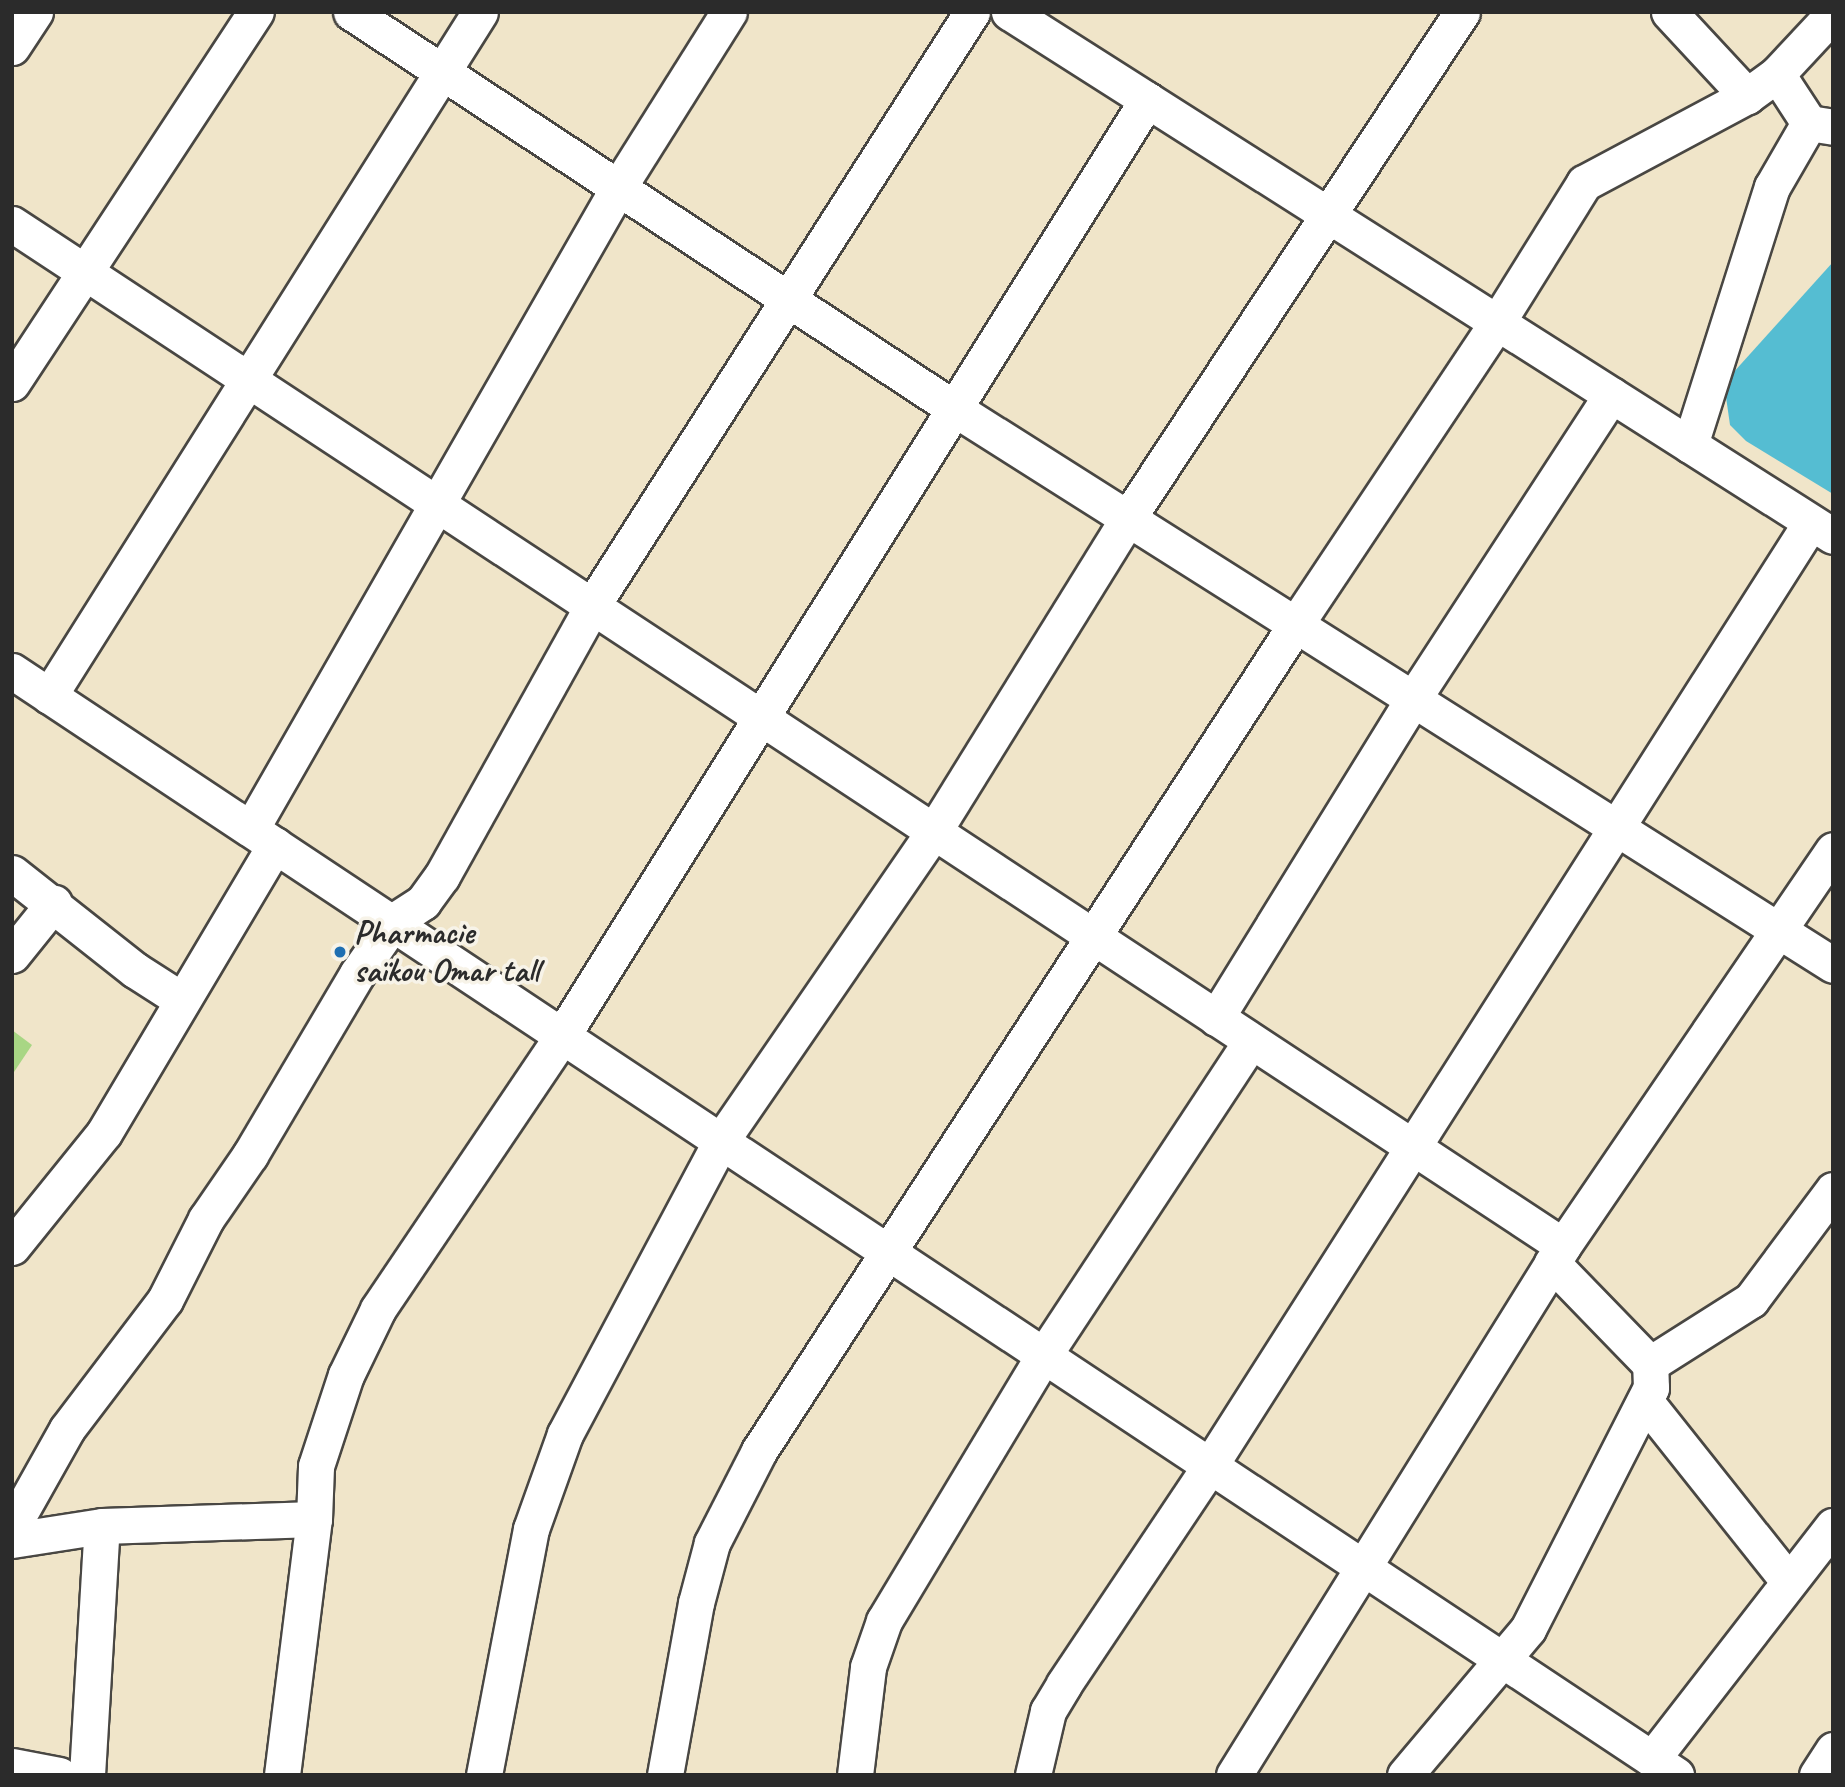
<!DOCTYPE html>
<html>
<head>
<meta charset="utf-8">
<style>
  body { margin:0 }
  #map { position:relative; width:1845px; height:1787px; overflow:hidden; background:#f0e5c9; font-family:Caveat,sans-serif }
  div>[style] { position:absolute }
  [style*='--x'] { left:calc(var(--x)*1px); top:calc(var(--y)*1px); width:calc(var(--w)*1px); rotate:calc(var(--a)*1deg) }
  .green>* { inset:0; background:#a8d684 }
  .water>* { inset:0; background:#55bdd2 }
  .roads { filter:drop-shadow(2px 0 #494743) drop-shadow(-2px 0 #494743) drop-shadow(0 2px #494743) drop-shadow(0 -2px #494743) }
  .street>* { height:35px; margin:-17.5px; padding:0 17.5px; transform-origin:17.5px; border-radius:17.5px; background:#fff }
  .dots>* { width:19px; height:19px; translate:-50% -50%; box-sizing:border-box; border:4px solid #f7f3e8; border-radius:50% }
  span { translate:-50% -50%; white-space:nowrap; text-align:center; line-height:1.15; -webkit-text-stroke:7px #f7f3e8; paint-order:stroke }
  .poi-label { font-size:33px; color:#2b2b2b; font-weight:700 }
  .left { translate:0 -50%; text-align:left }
  .frame { position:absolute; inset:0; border:14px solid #2b2b2b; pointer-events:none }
</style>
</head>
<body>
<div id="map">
  <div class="green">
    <i style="clip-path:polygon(12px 1030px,32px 1045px,12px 1075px)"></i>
  </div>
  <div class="water">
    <i style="clip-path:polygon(1833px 262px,1833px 494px,1746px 441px,1730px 425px,1726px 397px,1732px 374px)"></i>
  </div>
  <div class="roads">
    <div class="street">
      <i style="--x:351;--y:12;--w:723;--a:33.32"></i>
      <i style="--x:955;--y:409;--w:1039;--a:32.34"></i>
      <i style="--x:1009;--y:12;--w:976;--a:32.45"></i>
      <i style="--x:1669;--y:12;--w:115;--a:47.1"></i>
      <i style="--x:12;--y:47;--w:42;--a:-56.7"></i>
      <i style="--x:1777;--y:74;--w:59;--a:56.9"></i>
      <i style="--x:12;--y:224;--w:1857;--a:33.38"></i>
      <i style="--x:12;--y:383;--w:444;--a:-56.7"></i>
      <i style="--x:1690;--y:445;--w:271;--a:-72.4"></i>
      <i style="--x:1772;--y:187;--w:74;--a:-60"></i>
      <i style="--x:1809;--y:123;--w:24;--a:9"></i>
      <i style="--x:12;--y:671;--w:1997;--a:33.56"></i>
      <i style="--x:49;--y:696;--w:808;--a:-57.78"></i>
      <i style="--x:251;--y:829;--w:739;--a:-60.21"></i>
      <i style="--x:618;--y:188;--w:208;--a:-57.8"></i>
      <i style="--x:12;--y:873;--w:157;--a:38.3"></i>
      <i style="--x:135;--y:970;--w:56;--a:32.6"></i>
      <i style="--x:12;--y:955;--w:67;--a:-51.1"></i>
      <i style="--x:1216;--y:1018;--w:375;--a:-58.3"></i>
      <i style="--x:1413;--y:699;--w:363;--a:-56.9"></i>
      <i style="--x:12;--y:1247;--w:146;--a:-51.1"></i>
      <i style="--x:104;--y:1133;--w:335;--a:-59.3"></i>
      <i style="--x:1650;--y:1364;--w:120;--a:-32.4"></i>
      <i style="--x:1751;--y:1300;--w:137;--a:-53.3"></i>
      <i style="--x:1645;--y:1401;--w:230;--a:51.5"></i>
      <i style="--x:12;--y:1527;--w:112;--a:-60.7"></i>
      <i style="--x:67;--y:1429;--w:162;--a:-52.8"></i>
      <i style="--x:165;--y:1300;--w:91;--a:-63.2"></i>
      <i style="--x:206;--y:1219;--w:78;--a:-55.5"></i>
      <i style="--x:250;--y:1155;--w:210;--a:-59.4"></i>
      <i style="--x:357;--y:974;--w:65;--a:-55.1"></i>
      <i style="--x:394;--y:921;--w:35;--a:-33"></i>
      <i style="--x:423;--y:902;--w:32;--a:-54"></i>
      <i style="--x:442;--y:876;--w:309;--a:-60.9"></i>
      <i style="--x:592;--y:606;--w:705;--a:-57.39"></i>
      <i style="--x:12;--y:1540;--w:91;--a:-8.8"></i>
      <i style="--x:102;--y:1526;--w:212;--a:-1.9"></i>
      <i style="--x:1652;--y:1759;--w:295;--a:-52.2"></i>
      <i style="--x:12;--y:1766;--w:48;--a:10.8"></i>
      <i style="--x:87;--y:1775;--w:249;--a:-86.6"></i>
      <i style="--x:282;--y:1775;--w:258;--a:-82.9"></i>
      <i style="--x:314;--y:1519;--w:53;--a:-87.8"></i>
      <i style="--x:316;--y:1466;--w:96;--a:-71.8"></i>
      <i style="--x:346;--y:1375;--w:73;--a:-64.1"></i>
      <i style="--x:378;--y:1309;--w:329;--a:-56"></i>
      <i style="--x:562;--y:1036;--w:1104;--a:-57.99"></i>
      <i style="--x:484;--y:1775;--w:250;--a:-79.2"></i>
      <i style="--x:531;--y:1529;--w:101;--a:-70.3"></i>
      <i style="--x:565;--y:1434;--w:332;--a:-62"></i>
      <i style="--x:721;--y:1141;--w:376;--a:-55.5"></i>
      <i style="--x:934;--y:831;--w:368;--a:-58.2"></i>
      <i style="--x:1128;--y:518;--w:606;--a:-56.57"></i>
      <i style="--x:665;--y:1775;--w:175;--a:-79.8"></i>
      <i style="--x:696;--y:1603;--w:62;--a:-75.1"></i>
      <i style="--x:712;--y:1543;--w:103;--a:-62.9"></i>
      <i style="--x:759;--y:1451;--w:986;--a:-57"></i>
      <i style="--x:1296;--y:624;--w:362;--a:-56.3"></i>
      <i style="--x:1497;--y:323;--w:165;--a:-58.1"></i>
      <i style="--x:1584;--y:183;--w:185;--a:-28.1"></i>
      <i style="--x:1747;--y:96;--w:37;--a:-36"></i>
      <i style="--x:1777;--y:74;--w:82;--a:-47"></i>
      <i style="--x:855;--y:1775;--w:109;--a:-83.1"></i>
      <i style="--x:868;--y:1667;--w:49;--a:-70.8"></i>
      <i style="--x:884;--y:1621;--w:310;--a:-59"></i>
      <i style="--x:1044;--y:1355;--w:376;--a:-56.6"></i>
      <i style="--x:1033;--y:1775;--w:66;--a:-76.8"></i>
      <i style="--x:1048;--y:1711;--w:31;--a:-59"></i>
      <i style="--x:1064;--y:1684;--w:261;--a:-56.2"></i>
      <i style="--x:1209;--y:1467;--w:1120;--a:-57.5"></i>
      <i style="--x:1234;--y:1775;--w:623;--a:-58.12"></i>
      <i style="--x:1563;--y:1246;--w:479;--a:-55.7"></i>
      <i style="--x:1405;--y:1775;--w:191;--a:-49.9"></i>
      <i style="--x:1528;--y:1629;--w:271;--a:-63"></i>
      <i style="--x:1651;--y:1388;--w:24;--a:-92"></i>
      <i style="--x:1650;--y:1364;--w:141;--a:-134.1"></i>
      <i style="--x:1817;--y:1775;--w:30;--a:-57"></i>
    </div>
  </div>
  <div class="dots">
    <i style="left:340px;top:952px;background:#1f6fb2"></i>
  </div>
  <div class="poi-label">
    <span class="left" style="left:354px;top:952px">Pharmacie<br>saïkou Omar tall</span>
  </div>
  <div class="frame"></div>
</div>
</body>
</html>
